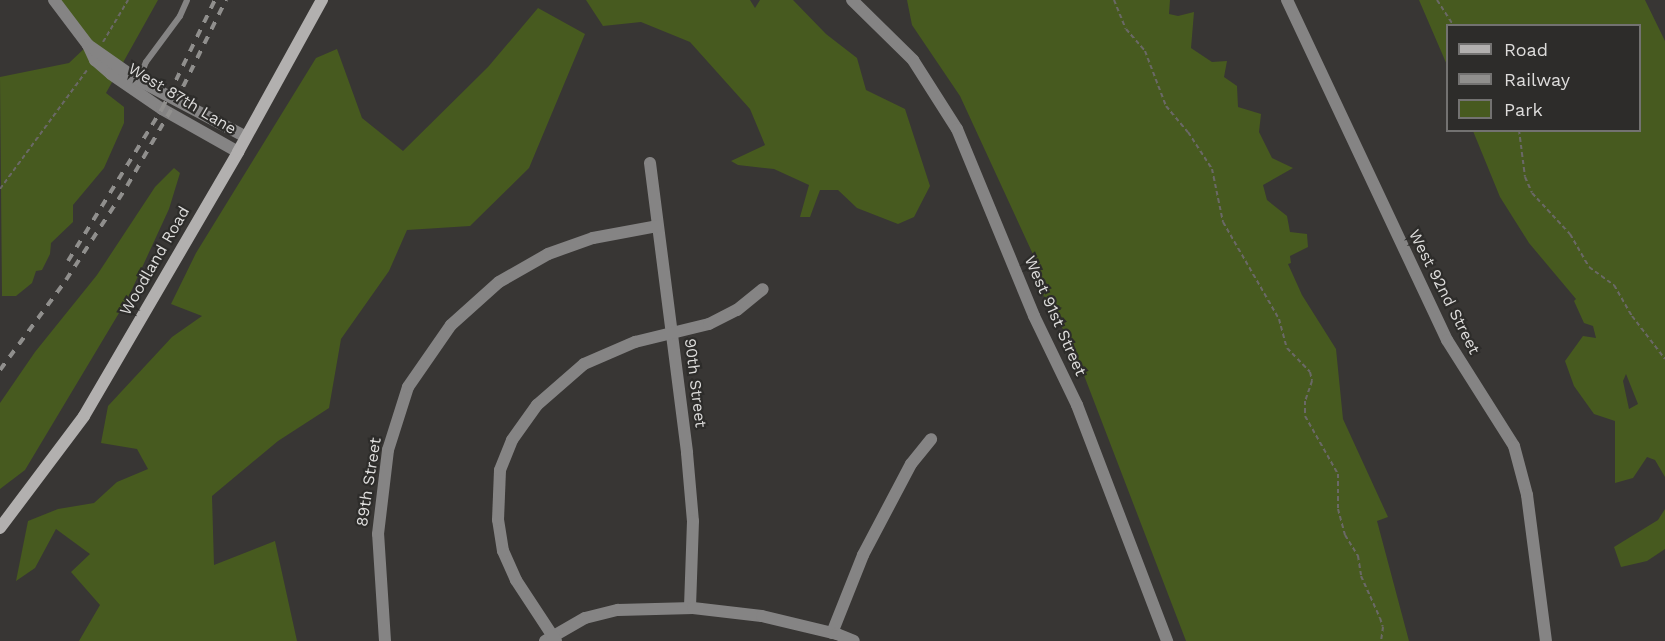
<!DOCTYPE html>
<html>
<head>
<meta charset="utf-8">
<style>
  body { margin:0 }
  #map { position:relative; width:1665px; height:641px; overflow:hidden; background:#383634; font-family:"Work Sans",sans-serif }
  div>[style] { position:absolute }
  [style*='--x'] { left:calc(var(--x)*1px); top:calc(var(--y)*1px); width:calc(var(--w)*1px); rotate:calc(var(--a)*1deg) }
  .green>* { inset:0; background:#475a1f }
  .path>* { height:2px; margin-top:-1px; transform-origin:0; background:repeating-linear-gradient(90deg,#6a6866 0 4.5px,transparent 0 7.5px) }
  .service>* { height:6px; margin:-3px; padding:0 3px; transform-origin:3px; border-radius:3px; background:#858484 }
  .minor>* { height:12px; margin:-6px; padding:0 6px; transform-origin:6px; border-radius:6px; background:#858484 }
  .secondary>* { height:12px; margin:-6px; padding:0 6px; transform-origin:6px; border-radius:6px; background:#b2b0af }
  .rail>* { height:4px; margin-top:-2px; transform-origin:0; background:repeating-linear-gradient(90deg,#908f8d 0 8px,transparent 0 16px) }
  span { translate:-50% -50%; white-space:nowrap; text-align:center; line-height:1.15; -webkit-text-stroke:4.5px #2d2c2a; paint-order:stroke }
  .street-label { font-size:16px; color:#dddcdb }
  .legend { position:absolute; left:1446px; top:24px; width:195px; height:108px; box-sizing:border-box; background:#2d2c2a; border:2px solid #737271; margin:0; padding:8px 10px; list-style:none; font-size:18px; color:#dddcdb }
  .legend li { display:flex; align-items:center; gap:12px; height:30px }
  .legend b { width:30px; border:2px solid #737271 }
</style>
</head>
<body>
<div id="map">
  <div class="green">
    <i style="clip-path:polygon(54px 0,158px 0,106px 93px,124px 107px,124px 123px,104px 168px,73px 205px,73px 222px,51px 243px,50px 254px,42px 270px,36px 271px,32px 283px,16px 296px,2px 296px,0 77px,69px 63px,88px 45px)"></i>
    <i style="clip-path:polygon(586px 0,750px 0,755px 8px,760px 0,793px 0,826px 34px,857px 58px,866px 90px,905px 109px,930px 186px,914px 217px,898px 224px,857px 208px,838px 190px,820px 190px,810px 217px,800px 217px,809px 185px,774px 169px,738px 165px,731px 161px,765px 145px,750px 109px,690px 42px,641px 22px,603px 26px)"></i>
    <i style="clip-path:polygon(907px 0,1170px 0,1169px 14px,1178px 16px,1194px 12px,1191px 48px,1212px 62px,1227px 61px,1224px 77px,1237px 86px,1238px 107px,1261px 114px,1259px 132px,1272px 158px,1293px 168px,1263px 185px,1267px 200px,1287px 216px,1290px 232px,1307px 234px,1308px 247px,1290px 256px,1291px 263px,1288px 264px,1302px 295px,1336px 349px,1343px 419px,1388px 517px,1377px 521px,1409px 641px,1186px 641px,1072px 344px,1044px 298px,1037px 263px,960px 96px,912px 25px)"></i>
    <i style="clip-path:polygon(evenodd,1419px 0,1645px 0,1665px 41px,1665px 477px,1655px 460px,1647px 457px,1633px 478px,1615px 483px,1615px 421px,1594px 414px,1574px 386px,1565px 361px,1583px 336px,1596px 338px,1593px 326px,1584px 323px,1574px 301px,1576px 299px,1529px 243px,1500px 197px,1473px 131px,1640px 130px,1640px 26px,1448px 26px,1447px 65px,1419px 0,1626px 374px,1638px 404px,1629px 409px,1623px 381px,1626px 374px)"></i>
    <i style="clip-path:polygon(538px 8px,585px 34px,529px 168px,470px 226px,407px 230px,389px 271px,341px 339px,329px 408px,278px 441px,212px 496px,214px 565px,275px 541px,297px 641px,79px 641px,100px 605px,71px 572px,90px 554px,56px 529px,35px 568px,16px 581px,28px 521px,58px 509px,94px 503px,117px 482px,148px 469px,137px 449px,101px 443px,108px 406px,172px 337px,202px 316px,171px 304px,196px 253px,316px 58px,337px 49px,362px 118px,403px 151px,488px 67px)"></i>
    <i style="clip-path:polygon(174px 168px,180px 173px,169px 209px,128px 298px,25px 470px,0 489px,0 403px,35px 352px,97px 275px,155px 187px)"></i>
    <i style="clip-path:polygon(1665px 509px,1665px 549px,1647px 561px,1621px 567px,1614px 547px,1658px 520px)"></i>
  </div>
  <div class="path">
    <i style="--x:1114;--y:0;--w:31;--a:68"></i>
    <i style="--x:1126;--y:29;--w:29;--a:49"></i>
    <i style="--x:1145;--y:51;--w:59;--a:69.1"></i>
    <i style="--x:1166;--y:106;--w:34;--a:50"></i>
    <i style="--x:1188;--y:132;--w:44;--a:57"></i>
    <i style="--x:1212;--y:169;--w:54;--a:78.3"></i>
    <i style="--x:1223;--y:222;--w:112;--a:60"></i>
    <i style="--x:1279;--y:319;--w:30;--a:75"></i>
    <i style="--x:1287;--y:348;--w:33;--a:46"></i>
    <i style="--x:1310;--y:372;--w:9;--a:77"></i>
    <i style="--x:1312;--y:381;--w:21;--a:109"></i>
    <i style="--x:1305;--y:401;--w:15;--a:90"></i>
    <i style="--x:1305;--y:416;--w:67;--a:60.4"></i>
    <i style="--x:1338;--y:474;--w:35;--a:90"></i>
    <i style="--x:1338;--y:509;--w:27;--a:75"></i>
    <i style="--x:1345;--y:535;--w:25;--a:58"></i>
    <i style="--x:1358;--y:556;--w:20;--a:81"></i>
    <i style="--x:1361;--y:576;--w:46;--a:65.7"></i>
    <i style="--x:1380;--y:618;--w:9;--a:72"></i>
    <i style="--x:1383;--y:627;--w:14;--a:98"></i>
    <i style="--x:1437;--y:0;--w:31;--a:57"></i>
    <i style="--x:103;--y:42;--w:49;--a:-59.2"></i>
    <i style="--x:1519;--y:130;--w:47;--a:82.7"></i>
    <i style="--x:1525;--y:177;--w:17;--a:66"></i>
    <i style="--x:1532;--y:193;--w:56;--a:47.2"></i>
    <i style="--x:1570;--y:234;--w:38;--a:60"></i>
    <i style="--x:1589;--y:267;--w:31;--a:36"></i>
    <i style="--x:1614;--y:285;--w:36;--a:60"></i>
    <i style="--x:1632;--y:316;--w:54;--a:52.5"></i>
    <i style="--x:0;--y:189;--w:147;--a:-53.8"></i>
  </div>
  <div class="service">
    <i style="--x:139;--y:80;--w:19;--a:-69"></i>
    <i style="--x:146;--y:62;--w:57;--a:-53.5"></i>
    <i style="--x:180;--y:16;--w:17;--a:-66"></i>
  </div>
  <div class="minor">
    <i style="--x:54;--y:0;--w:56;--a:52.9"></i>
    <i style="--x:88;--y:45;--w:17;--a:65"></i>
    <i style="--x:95;--y:60;--w:21;--a:41"></i>
    <i style="--x:111;--y:74;--w:62;--a:34.5"></i>
    <i style="--x:162;--y:109;--w:87;--a:29.5"></i>
    <i style="--x:852;--y:0;--w:86;--a:44.5"></i>
    <i style="--x:913;--y:60;--w:82;--a:57.5"></i>
    <i style="--x:957;--y:129;--w:202;--a:67.6"></i>
    <i style="--x:1034;--y:316;--w:99;--a:64.2"></i>
    <i style="--x:1077;--y:405;--w:253;--a:69.1"></i>
    <i style="--x:1287;--y:0;--w:376;--a:64.8"></i>
    <i style="--x:1447;--y:340;--w:125;--a:57.7"></i>
    <i style="--x:1514;--y:446;--w:51;--a:75.1"></i>
    <i style="--x:1527;--y:495;--w:147;--a:82.6"></i>
    <i style="--x:88;--y:45;--w:61;--a:35"></i>
    <i style="--x:138;--y:80;--w:122;--a:27.8"></i>
    <i style="--x:650;--y:163;--w:292;--a:82.7"></i>
    <i style="--x:687;--y:453;--w:68;--a:85"></i>
    <i style="--x:693;--y:521;--w:87;--a:92"></i>
    <i style="--x:832;--y:633;--w:84;--a:-68.3"></i>
    <i style="--x:863;--y:555;--w:103;--a:-62.2"></i>
    <i style="--x:911;--y:464;--w:32;--a:-51"></i>
    <i style="--x:385;--y:641;--w:107;--a:-93.7"></i>
    <i style="--x:378;--y:534;--w:85;--a:-83.2"></i>
    <i style="--x:388;--y:450;--w:66;--a:-72.4"></i>
    <i style="--x:408;--y:387;--w:75;--a:-55.3"></i>
    <i style="--x:451;--y:325;--w:64;--a:-41.9"></i>
    <i style="--x:499;--y:282;--w:56;--a:-29.7"></i>
    <i style="--x:548;--y:254;--w:48;--a:-19.6"></i>
    <i style="--x:593;--y:238;--w:65;--a:-10.6"></i>
    <i style="--x:545;--y:641;--w:46;--a:-29.9"></i>
    <i style="--x:585;--y:618;--w:34;--a:-14"></i>
    <i style="--x:618;--y:610;--w:75;--a:-1.5"></i>
    <i style="--x:693;--y:608;--w:69;--a:6.6"></i>
    <i style="--x:762;--y:616;--w:77;--a:13.5"></i>
    <i style="--x:837;--y:634;--w:18;--a:22"></i>
    <i style="--x:556;--y:641;--w:73;--a:-123.3"></i>
    <i style="--x:516;--y:580;--w:32;--a:-114"></i>
    <i style="--x:503;--y:551;--w:31;--a:-99"></i>
    <i style="--x:498;--y:520;--w:50;--a:-87.7"></i>
    <i style="--x:500;--y:470;--w:32;--a:-68"></i>
    <i style="--x:512;--y:440;--w:43;--a:-54.5"></i>
    <i style="--x:537;--y:405;--w:62;--a:-41.1"></i>
    <i style="--x:584;--y:364;--w:56;--a:-23.3"></i>
    <i style="--x:635;--y:342;--w:76;--a:-13.7"></i>
    <i style="--x:709;--y:324;--w:31;--a:-27"></i>
    <i style="--x:737;--y:310;--w:33;--a:-39"></i>
  </div>
  <div class="secondary">
    <i style="--x:0;--y:528;--w:140;--a:-53.1"></i>
    <i style="--x:84;--y:416;--w:306;--a:-59.7"></i>
    <i style="--x:238;--y:152;--w:174;--a:-61.1"></i>
  </div>
  <div class="rail">
    <i style="--x:68;--y:261;--w:179;--a:-58.3"></i>
    <i style="--x:162;--y:109;--w:121;--a:-64.1"></i>
    <i style="--x:0;--y:370;--w:112;--a:-53.7"></i>
    <i style="--x:66;--y:280;--w:112;--a:-57"></i>
    <i style="--x:127;--y:186;--w:98;--a:-60"></i>
    <i style="--x:176;--y:101;--w:113;--a:-63.7"></i>
  </div>
  <div class="street-label">
    <span style="left:182px;top:99px;rotate:31deg">West 87th Lane</span>
    <span style="left:155px;top:261px;rotate:-60deg">Woodland Road</span>
    <span style="left:1444px;top:292px;rotate:63deg">West 92nd Street</span>
    <span style="left:1055px;top:316px;rotate:66deg">West 91st Street</span>
    <span style="left:695px;top:383px;rotate:83deg">90th Street</span>
    <span style="left:369px;top:482px;rotate:-81deg">89th Street</span>
  </div>
  <ul class="legend">
  <li><b style="height:8px;background:#b2b0af"></b>Road</li>
  <li><b style="height:8px;background:#908f8d"></b>Railway</li>
  <li><b style="height:16px;background:#475a1f"></b>Park</li>
  </ul>
</div>
</body>
</html>
